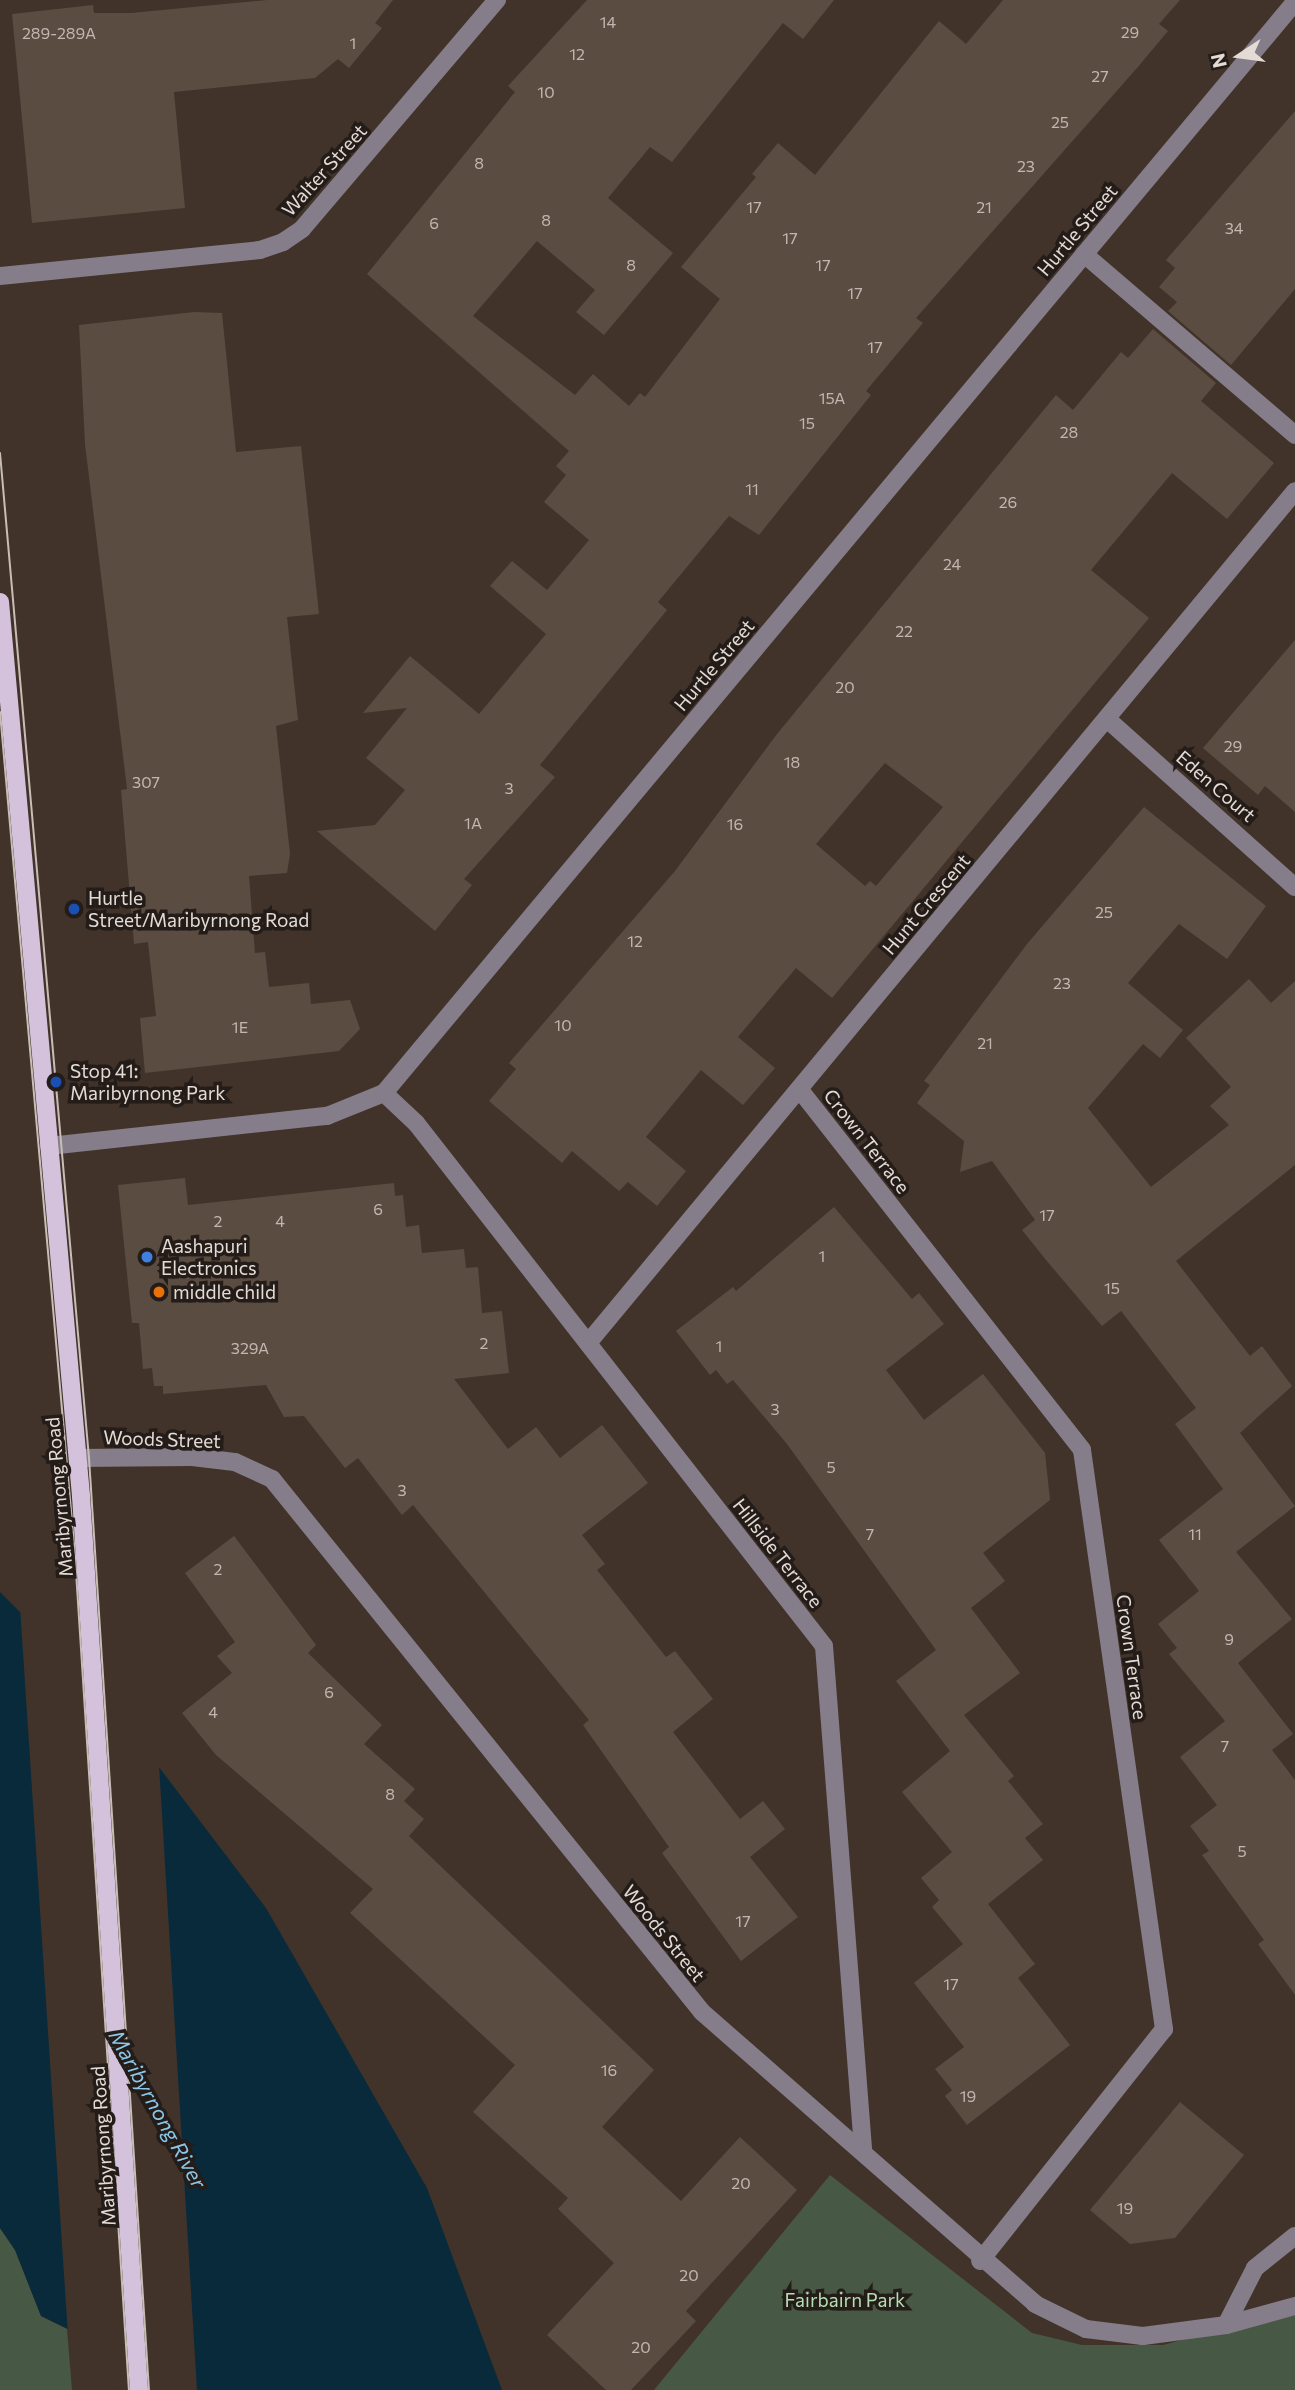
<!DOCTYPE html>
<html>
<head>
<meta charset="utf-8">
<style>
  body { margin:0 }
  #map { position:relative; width:1295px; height:2390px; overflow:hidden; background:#41332a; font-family:Commissioner,sans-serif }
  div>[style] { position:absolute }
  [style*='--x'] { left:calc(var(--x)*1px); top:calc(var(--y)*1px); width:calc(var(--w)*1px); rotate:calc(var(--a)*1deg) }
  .green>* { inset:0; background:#475845 }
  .water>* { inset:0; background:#092a3b }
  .pier>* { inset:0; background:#41332a }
  .building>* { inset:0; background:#5b4c42 }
  .minor>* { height:18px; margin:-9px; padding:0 9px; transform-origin:9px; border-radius:9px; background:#857d89 }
  .major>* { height:18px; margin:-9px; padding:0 9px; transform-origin:9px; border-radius:9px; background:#d4c2dc }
  .tram>* { height:2px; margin:-1px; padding:0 1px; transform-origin:1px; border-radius:1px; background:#c8beb7 }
  .dots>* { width:19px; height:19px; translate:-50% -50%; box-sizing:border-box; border:4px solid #231c18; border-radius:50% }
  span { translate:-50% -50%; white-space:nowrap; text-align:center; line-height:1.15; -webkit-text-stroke:7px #231c18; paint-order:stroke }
  .number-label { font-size:16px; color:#c2b7b0 }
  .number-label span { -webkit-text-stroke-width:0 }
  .street-label { font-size:19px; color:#e4dbd5 }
  .poi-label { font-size:19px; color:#e4dbd5 }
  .left { translate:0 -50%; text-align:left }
  .park-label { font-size:19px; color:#b5dfb0 }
  .water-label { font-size:21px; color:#8cc7ea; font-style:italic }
  .north { position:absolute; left:1204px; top:21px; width:70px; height:70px; -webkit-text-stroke:5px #231c18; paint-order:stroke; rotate:257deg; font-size:19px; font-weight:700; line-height:28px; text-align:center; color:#e4dbd5 }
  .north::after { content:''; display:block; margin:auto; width:24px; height:32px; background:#e4dbd5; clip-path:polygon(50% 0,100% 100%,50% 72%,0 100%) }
</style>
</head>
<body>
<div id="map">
  <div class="green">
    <i style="clip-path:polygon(830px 2175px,1032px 2333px,1082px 2345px,1163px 2345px,1295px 2310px,1295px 2390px,654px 2390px)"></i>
    <i style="clip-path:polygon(0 2228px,15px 2250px,41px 2316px,67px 2329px,72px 2390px,0 2390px)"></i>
  </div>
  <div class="water">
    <i style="clip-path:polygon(0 1592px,108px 1700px,266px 1908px,427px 2188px,502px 2390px,119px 2390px,68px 2329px,41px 2316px,15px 2250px,0 2228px)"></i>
  </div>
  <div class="pier">
    <i style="clip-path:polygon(20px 1607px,111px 1698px,159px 1765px,197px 2390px,115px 2390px,68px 2335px)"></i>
  </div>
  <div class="building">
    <i style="clip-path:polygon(267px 0,393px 0,375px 23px,382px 28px,349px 68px,338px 59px,315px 78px,174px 92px,185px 208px,32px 223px,12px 14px,93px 5px,94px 13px,131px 13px)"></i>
    <i style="clip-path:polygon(587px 0,834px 0,803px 39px,783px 23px,672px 162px,650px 147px,608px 198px,673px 253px,604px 335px,576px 312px,595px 290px,537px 241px,473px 316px,575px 395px,593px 374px,629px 406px,640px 393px,645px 397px,720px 299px,681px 267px,756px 177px,752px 174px,778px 143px,815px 175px,939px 21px,966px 44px,1003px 0,1180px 0,1159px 24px,1168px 31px,1137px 68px,916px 318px,923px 323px,866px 391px,871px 395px,759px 535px,729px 516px,658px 602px,667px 610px,540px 765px,555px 777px,464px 879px,472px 885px,435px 931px,317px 831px,375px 825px,405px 790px,366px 758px,407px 708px,363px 713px,410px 656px,479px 714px,546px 634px,490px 586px,512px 561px,547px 590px,589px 540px,544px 502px,566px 475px,556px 466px,569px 451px,367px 274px,515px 92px,508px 86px)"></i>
    <i style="clip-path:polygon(1295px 111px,1295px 289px,1231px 365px,1168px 311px,1177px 302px,1159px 287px,1175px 268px,1166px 260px)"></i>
    <i style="clip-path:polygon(194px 312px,222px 313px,236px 452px,301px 446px,319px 614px,287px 617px,298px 720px,276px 726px,290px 854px,287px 873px,249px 876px,255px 953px,265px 952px,269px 987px,309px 983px,311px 1004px,350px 1000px,360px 1029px,339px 1051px,145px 1073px,140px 1018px,156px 1016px,148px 942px,134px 944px,121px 790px,127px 789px,85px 444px,79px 325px)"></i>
    <i style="clip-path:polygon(evenodd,1153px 329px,1216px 383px,1201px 401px,1274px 463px,1227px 519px,1172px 473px,1091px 570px,1149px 618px,832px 998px,796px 968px,738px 1037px,775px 1068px,743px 1105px,701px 1070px,646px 1137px,686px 1171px,657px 1206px,628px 1182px,619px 1191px,572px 1151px,562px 1163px,489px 1101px,516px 1069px,509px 1063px,675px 871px,777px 734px,1056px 395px,1073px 410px,1121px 352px,1128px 358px,1153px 329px,885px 763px,943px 807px,876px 886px,870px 881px,865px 886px,816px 844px,885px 763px)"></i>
    <i style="clip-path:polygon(1295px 640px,1295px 812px,1265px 786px,1258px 795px,1203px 748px)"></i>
    <i style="clip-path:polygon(1144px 807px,1266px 906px,1227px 959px,1179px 924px,1128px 983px,1183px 1030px,1160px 1058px,1143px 1044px,1088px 1108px,1151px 1187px,1229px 1125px,1210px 1106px,1231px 1087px,1186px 1038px,1249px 979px,1271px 1003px,1295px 981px,1295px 1165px,1176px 1261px,1250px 1356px,1262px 1346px,1292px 1386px,1240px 1433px,1295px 1506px,1236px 1552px,1292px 1619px,1238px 1663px,1293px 1734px,1272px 1750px,1295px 1780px,1295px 1995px,1258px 1944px,1264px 1940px,1202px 1855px,1209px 1851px,1190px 1826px,1217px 1805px,1180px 1757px,1225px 1721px,1169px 1654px,1177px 1648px,1158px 1624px,1199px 1591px,1159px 1540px,1223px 1489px,1175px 1424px,1196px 1408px,1121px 1311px,1102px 1326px,1046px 1260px,1022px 1230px,1035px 1220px,992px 1161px,960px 1172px,964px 1141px,917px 1103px,930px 1085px,924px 1081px,1027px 944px)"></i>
    <i style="clip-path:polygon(185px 1178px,188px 1205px,394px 1183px,395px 1196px,403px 1195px,406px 1227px,419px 1225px,422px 1253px,464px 1249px,466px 1268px,478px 1267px,482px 1313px,502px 1311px,509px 1373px,454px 1379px,508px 1449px,536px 1427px,560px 1458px,602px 1425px,648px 1483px,582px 1535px,605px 1564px,597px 1570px,666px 1657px,675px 1651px,713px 1699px,673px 1732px,740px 1819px,763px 1801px,785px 1829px,750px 1857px,798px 1917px,741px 1961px,662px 1853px,669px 1847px,583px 1725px,589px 1720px,413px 1505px,402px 1515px,358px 1458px,345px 1468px,304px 1416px,284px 1417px,266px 1385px,163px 1394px,163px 1386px,154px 1386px,152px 1368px,143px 1369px,139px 1323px,132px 1323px,118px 1185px)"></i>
    <i style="clip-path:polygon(834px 1207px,912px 1299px,919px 1293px,944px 1324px,886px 1370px,924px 1420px,983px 1374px,1045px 1453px,1050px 1500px,983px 1553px,1005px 1581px,971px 1608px,1020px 1673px,964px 1715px,1014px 1776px,1008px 1781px,1043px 1824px,1025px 1838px,1043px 1860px,988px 1904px,1035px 1964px,1018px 1978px,1070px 2045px,967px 2125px,945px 2096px,952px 2090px,935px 2069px,964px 2047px,914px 1983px,963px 1944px,932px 1907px,939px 1900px,921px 1878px,952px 1852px,902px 1792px,950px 1751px,896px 1681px,936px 1650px,787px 1444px,733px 1380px,727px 1384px,716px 1370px,710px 1375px,676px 1331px,733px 1287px,736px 1291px)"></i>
    <i style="clip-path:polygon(234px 1536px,316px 1645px,308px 1653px,382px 1725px,364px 1744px,415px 1789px,404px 1801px,424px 1819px,409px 1836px,654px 2070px,602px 2127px,681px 2201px,740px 2137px,797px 2190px,686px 2311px,696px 2321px,631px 2390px,606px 2390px,547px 2335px,614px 2263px,558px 2209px,568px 2198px,473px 2112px,515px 2065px,350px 1913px,373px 1889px,216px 1755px,182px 1713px,232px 1673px,217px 1656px,235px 1642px,185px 1573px)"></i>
    <i style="clip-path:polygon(1180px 2102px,1244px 2155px,1175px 2238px,1130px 2244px,1090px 2210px)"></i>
  </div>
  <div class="minor">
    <i style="--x:1084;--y:254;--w:278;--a:40.6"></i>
    <i style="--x:0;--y:276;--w:261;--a:-5.7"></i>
    <i style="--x:260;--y:250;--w:24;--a:-19"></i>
    <i style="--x:283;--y:242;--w:23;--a:-34"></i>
    <i style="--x:302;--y:229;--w:301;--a:-49.6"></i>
    <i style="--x:1107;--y:719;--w:252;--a:41.8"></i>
    <i style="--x:800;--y:1090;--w:457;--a:51.9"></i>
    <i style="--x:1082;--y:1450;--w:585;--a:81.94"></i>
    <i style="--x:1164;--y:2029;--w:296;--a:128.4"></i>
    <i style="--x:384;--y:1093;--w:44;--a:43.2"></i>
    <i style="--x:416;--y:1123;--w:663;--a:52.04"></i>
    <i style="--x:824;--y:1646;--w:504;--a:85.56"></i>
    <i style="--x:49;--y:1146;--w:280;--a:-6.2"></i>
    <i style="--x:327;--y:1116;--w:61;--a:-22"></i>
    <i style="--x:384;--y:1093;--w:1421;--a:-50.14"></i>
    <i style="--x:588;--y:1343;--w:1107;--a:-50.31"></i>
    <i style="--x:78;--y:1458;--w:114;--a:-0.5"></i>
    <i style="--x:192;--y:1457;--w:43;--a:6.6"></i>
    <i style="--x:235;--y:1462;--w:41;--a:24.7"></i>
    <i style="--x:272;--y:1479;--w:685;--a:51.1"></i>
    <i style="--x:702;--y:2012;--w:443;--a:41.2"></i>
    <i style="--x:1035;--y:2304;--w:57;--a:26.1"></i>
    <i style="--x:1086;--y:2329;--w:57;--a:7"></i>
    <i style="--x:1143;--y:2336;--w:84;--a:-7.5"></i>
    <i style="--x:1226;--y:2325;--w:72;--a:-15.4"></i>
    <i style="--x:1226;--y:2325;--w:64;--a:-63"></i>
    <i style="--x:1255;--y:2268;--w:51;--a:-38.7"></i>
  </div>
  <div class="major">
    <i style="--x:0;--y:602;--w:898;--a:84.82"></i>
    <i style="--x:81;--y:1496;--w:896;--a:86.29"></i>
  </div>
  <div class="tram">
    <i style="--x:0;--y:453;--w:1009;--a:84.94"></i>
    <i style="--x:89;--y:1458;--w:934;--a:86.32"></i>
    <i style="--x:0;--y:712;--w:847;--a:84.92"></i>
    <i style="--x:75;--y:1556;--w:836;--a:86.3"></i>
  </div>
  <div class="dots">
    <i style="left:74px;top:909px;background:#1a4fb4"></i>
    <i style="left:56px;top:1082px;background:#1a4fb4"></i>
    <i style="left:147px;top:1257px;background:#3f7fe0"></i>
    <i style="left:159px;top:1292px;background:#e8710a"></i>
  </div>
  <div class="number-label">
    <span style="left:608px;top:22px">14</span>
    <span style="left:1130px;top:32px">29</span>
    <span style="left:59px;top:33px">289-289A</span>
    <span style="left:353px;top:43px">1</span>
    <span style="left:577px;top:54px">12</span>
    <span style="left:1100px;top:76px">27</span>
    <span style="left:546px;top:92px">10</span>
    <span style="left:1060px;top:122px">25</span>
    <span style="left:479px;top:163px">8</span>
    <span style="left:1026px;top:166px">23</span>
    <span style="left:754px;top:207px">17</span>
    <span style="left:984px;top:207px">21</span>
    <span style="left:546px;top:220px">8</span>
    <span style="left:434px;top:223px">6</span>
    <span style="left:1234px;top:228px">34</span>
    <span style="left:790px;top:238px">17</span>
    <span style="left:631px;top:265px">8</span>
    <span style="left:823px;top:265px">17</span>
    <span style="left:855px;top:293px">17</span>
    <span style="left:875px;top:347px">17</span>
    <span style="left:832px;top:398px">15A</span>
    <span style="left:807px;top:423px">15</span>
    <span style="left:1069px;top:432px">28</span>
    <span style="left:752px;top:489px">11</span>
    <span style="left:1008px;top:502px">26</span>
    <span style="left:952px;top:564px">24</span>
    <span style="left:904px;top:631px">22</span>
    <span style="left:845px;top:687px">20</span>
    <span style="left:1233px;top:746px">29</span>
    <span style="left:792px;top:762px">18</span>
    <span style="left:146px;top:782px">307</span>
    <span style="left:509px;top:788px">3</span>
    <span style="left:473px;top:823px">1A</span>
    <span style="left:735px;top:824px">16</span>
    <span style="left:1104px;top:912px">25</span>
    <span style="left:635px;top:941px">12</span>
    <span style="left:1062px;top:983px">23</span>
    <span style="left:563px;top:1025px">10</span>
    <span style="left:240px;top:1027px">1E</span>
    <span style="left:985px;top:1043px">21</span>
    <span style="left:378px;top:1209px">6</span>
    <span style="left:1047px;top:1215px">17</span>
    <span style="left:218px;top:1221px">2</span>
    <span style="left:280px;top:1221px">4</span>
    <span style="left:822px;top:1256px">1</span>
    <span style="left:1112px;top:1288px">15</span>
    <span style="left:484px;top:1343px">2</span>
    <span style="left:719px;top:1346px">1</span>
    <span style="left:250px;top:1348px">329A</span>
    <span style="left:775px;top:1409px">3</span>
    <span style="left:831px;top:1467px">5</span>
    <span style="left:402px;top:1490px">3</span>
    <span style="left:870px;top:1534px">7</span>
    <span style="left:1195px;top:1534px">11</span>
    <span style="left:218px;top:1569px">2</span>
    <span style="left:1229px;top:1639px">9</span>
    <span style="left:329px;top:1692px">6</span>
    <span style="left:213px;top:1712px">4</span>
    <span style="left:1225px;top:1746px">7</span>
    <span style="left:390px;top:1794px">8</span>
    <span style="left:1242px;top:1851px">5</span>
    <span style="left:743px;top:1921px">17</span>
    <span style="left:951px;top:1984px">17</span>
    <span style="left:609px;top:2070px">16</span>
    <span style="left:968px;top:2096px">19</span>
    <span style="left:741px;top:2183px">20</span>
    <span style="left:1125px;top:2208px">19</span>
    <span style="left:689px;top:2275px">20</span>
    <span style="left:641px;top:2347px">20</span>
  </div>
  <div class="street-label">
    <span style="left:324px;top:170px;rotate:-48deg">Walter Street</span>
    <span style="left:1077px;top:230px;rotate:-50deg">Hurtle Street</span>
    <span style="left:714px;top:665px;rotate:-50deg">Hurtle Street</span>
    <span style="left:1216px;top:786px;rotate:41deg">Eden Court</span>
    <span style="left:926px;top:904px;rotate:-50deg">Hunt Crescent</span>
    <span style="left:867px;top:1141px;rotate:52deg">Crown Terrace</span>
    <span style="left:162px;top:1439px;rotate:2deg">Woods Street</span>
    <span style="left:59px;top:1497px;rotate:-95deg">Maribyrnong Road</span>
    <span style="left:778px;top:1553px;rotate:52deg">Hillside Terrace</span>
    <span style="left:1132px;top:1657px;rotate:82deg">Crown Terrace</span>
    <span style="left:664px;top:1933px;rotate:51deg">Woods Street</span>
    <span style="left:103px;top:2146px;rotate:-94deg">Maribyrnong Road</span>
  </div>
  <div class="poi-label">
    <span class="left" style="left:88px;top:909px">Hurtle<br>Street/Maribyrnong Road</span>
    <span class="left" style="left:70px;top:1082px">Stop 41:<br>Maribyrnong Park</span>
    <span class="left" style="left:161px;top:1257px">Aashapuri<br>Electronics</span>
    <span class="left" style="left:173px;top:1292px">middle child</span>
  </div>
  <div class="park-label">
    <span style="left:845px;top:2300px">Fairbairn Park</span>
  </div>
  <div class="water-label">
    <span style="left:158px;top:2109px;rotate:61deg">Maribyrnong River</span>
  </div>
  <div class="north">N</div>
</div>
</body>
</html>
